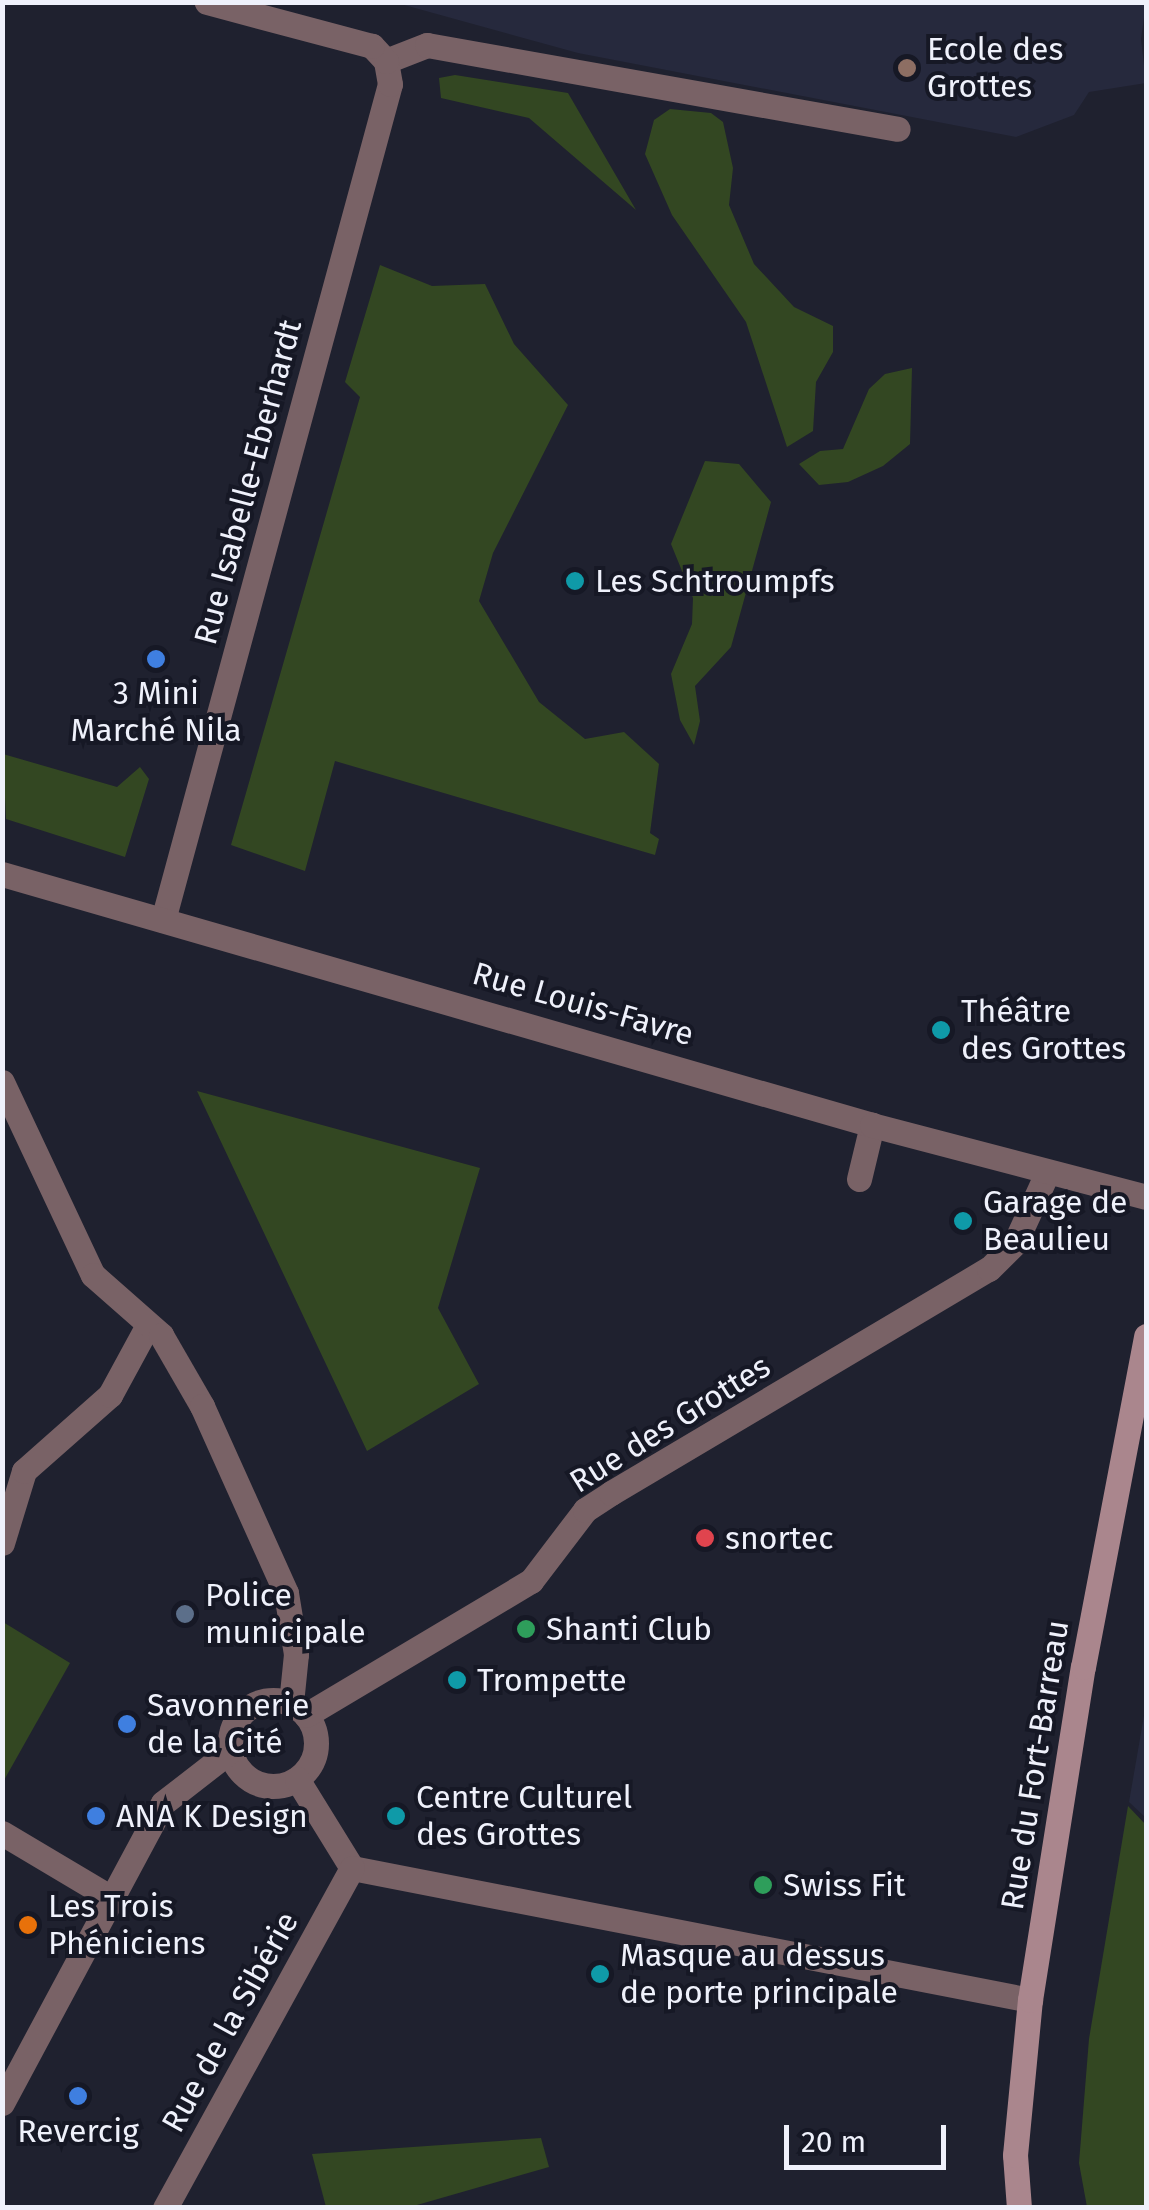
<!DOCTYPE html>
<html>
<head>
<meta charset="utf-8">
<style>
  body { margin:0 }
  #map { position:relative; width:1149px; height:2210px; overflow:hidden; background:#1f212f; font-family:"Fira Sans",sans-serif }
  div>[style] { position:absolute }
  [style*='--x'] { left:calc(var(--x)*1px); top:calc(var(--y)*1px); width:calc(var(--w)*1px); rotate:calc(var(--a)*1deg) }
  .built>* { inset:0; background:#26293d }
  .green>* { inset:0; background:#334722 }
  .service>* { height:25px; margin:-12.5px; padding:0 12.5px; transform-origin:12.5px; border-radius:12.5px; background:#796266 }
  .pedestrian>* { height:25px; margin:-12.5px; padding:0 12.5px; transform-origin:12.5px; border-radius:12.5px; background:#796266 }
  .minor>* { height:25px; margin:-12.5px; padding:0 12.5px; transform-origin:12.5px; border-radius:12.5px; background:#796266 }
  .minor>.ring { margin:-12.5px; padding:0; box-sizing:content-box; background:none; border:25px solid #796266; border-radius:50% }
  .tertiary>* { height:25px; margin:-12.5px; padding:0 12.5px; transform-origin:12.5px; border-radius:12.5px; background:#796266 }
  .secondary>* { height:25px; margin:-12.5px; padding:0 12.5px; transform-origin:12.5px; border-radius:12.5px; background:#aa868d }
  .dots>* { width:28px; height:28px; translate:-50% -50%; box-sizing:border-box; border:5px solid #161825; border-radius:50% }
  span { translate:-50% -50%; white-space:nowrap; text-align:center; line-height:1.15; -webkit-text-stroke:8px #161825; paint-order:stroke }
  .poi-label { font-size:32px; color:#eff1fb }
  .left { translate:0 -50%; text-align:left }
  .street-label { font-size:32px; color:#eff1fb }
  .frame { position:absolute; inset:0; border:5px solid #eff1fb; pointer-events:none }
  .scale { position:absolute; left:784px; top:2125px; width:162px; height:45px; box-sizing:border-box; border:5px solid #eff1fb; border-top:0; padding-left:12px; font-size:30px; line-height:35px; white-space:nowrap; color:#eff1fb; -webkit-text-stroke:8px #161825; paint-order:stroke }
</style>
</head>
<body>
<div id="map">
  <div class="built">
    <i style="clip-path:polygon(397px 3px,1146px 3px,1141px 39px,1146px 83px,1089px 92px,1074px 115px,1016px 137px,578px 53px)"></i>
    <i style="clip-path:polygon(1146px 1704px,1146px 1818px,1129px 1802px)"></i>
  </div>
  <div class="green">
    <i style="clip-path:polygon(455px 75px,568px 93px,636px 210px,529px 118px,441px 98px,439px 78px)"></i>
    <i style="clip-path:polygon(670px 109px,711px 113px,723px 122px,733px 168px,729px 205px,754px 264px,794px 307px,833px 326px,833px 352px,816px 382px,813px 431px,787px 447px,746px 322px,672px 215px,645px 154px,654px 120px)"></i>
    <i style="clip-path:polygon(380px 265px,432px 286px,485px 284px,514px 344px,568px 405px,493px 553px,479px 601px,539px 702px,585px 739px,624px 732px,659px 764px,650px 833px,659px 839px,655px 855px,335px 761px,305px 871px,231px 845px,360px 397px,345px 382px)"></i>
    <i style="clip-path:polygon(912px 368px,910px 444px,883px 466px,848px 482px,819px 485px,799px 464px,820px 451px,843px 449px,869px 389px,885px 374px)"></i>
    <i style="clip-path:polygon(705px 461px,739px 464px,771px 502px,731px 647px,695px 686px,700px 721px,694px 745px,680px 720px,671px 674px,692px 624px,693px 598px,671px 544px)"></i>
    <i style="clip-path:polygon(3px 754px,117px 787px,140px 767px,149px 779px,125px 857px,6px 819px)"></i>
    <i style="clip-path:polygon(197px 1091px,480px 1168px,438px 1308px,479px 1384px,367px 1451px)"></i>
    <i style="clip-path:polygon(3px 1622px,70px 1663px,3px 1782px)"></i>
    <i style="clip-path:polygon(1128px 1806px,1146px 1825px,1146px 2207px,1087px 2207px,1079px 2163px,1089px 2039px)"></i>
    <i style="clip-path:polygon(541px 2138px,549px 2167px,410px 2207px,326px 2207px,312px 2154px)"></i>
  </div>
  <div class="service">
    <i style="--x:859;--y:1179;--w:56;--a:-76.5"></i>
  </div>
  <div class="pedestrian">
    <i style="--x:386;--y:61;--w:44;--a:-21.3"></i>
    <i style="--x:427;--y:45;--w:478;--a:10.1"></i>
    <i style="--x:2;--y:1543;--w:75;--a:-73"></i>
    <i style="--x:24;--y:1471;--w:115;--a:-41.5"></i>
    <i style="--x:110;--y:1395;--w:80;--a:-61.5"></i>
  </div>
  <div class="minor">
    <i style="--x:163;--y:920;--w:866;--a:-74.81"></i>
    <i style="--x:390;--y:84;--w:23;--a:-100"></i>
    <i style="--x:386;--y:61;--w:21;--a:-133"></i>
    <i style="--x:372;--y:46;--w:171;--a:-165.1"></i>
    <i style="--x:2;--y:1082;--w:213;--a:64.8"></i>
    <i style="--x:93;--y:1275;--w:91;--a:41.4"></i>
    <i style="--x:161;--y:1335;--w:82;--a:60"></i>
    <i style="--x:202;--y:1406;--w:205;--a:65.8"></i>
    <i style="--x:286;--y:1593;--w:62;--a:80.7"></i>
    <i style="--x:296;--y:1654;--w:49;--a:95.8"></i>
    <i class="ring" style="left:230px;top:1700px;width:61px;height:61px"></i>
    <i style="--x:306;--y:1715;--w:262;--a:-30.8"></i>
    <i style="--x:531;--y:1581;--w:89;--a:-52.7"></i>
    <i style="--x:585;--y:1510;--w:31;--a:-33"></i>
    <i style="--x:611;--y:1493;--w:439;--a:-30.7"></i>
    <i style="--x:989;--y:1269;--w:37;--a:-45"></i>
    <i style="--x:1015;--y:1243;--w:77;--a:-65.4"></i>
    <i style="--x:297;--y:1779;--w:105;--a:58.3"></i>
    <i style="--x:352;--y:1868;--w:691;--a:11.02"></i>
    <i style="--x:2;--y:1833;--w:131;--a:30.7"></i>
    <i style="--x:2;--y:2103;--w:340;--a:-61.8"></i>
    <i style="--x:163;--y:1803;--w:85;--a:-37.8"></i>
    <i style="--x:165;--y:2208;--w:388;--a:-61.2"></i>
  </div>
  <div class="tertiary">
    <i style="--x:2;--y:874;--w:905;--a:16.09"></i>
    <i style="--x:872;--y:1125;--w:283;--a:14.7"></i>
  </div>
  <div class="secondary">
    <i style="--x:1019;--y:2208;--w:53;--a:-94.3"></i>
    <i style="--x:1015;--y:2155;--w:156;--a:-84.5"></i>
    <i style="--x:1030;--y:2000;--w:337;--a:-81"></i>
    <i style="--x:1083;--y:1667;--w:337;--a:-79.2"></i>
  </div>
  <div class="dots">
    <i style="left:907px;top:68px;background:#8d6e63"></i>
    <i style="left:575px;top:581px;background:#0f9aa8"></i>
    <i style="left:156px;top:659px;background:#3f7fe0"></i>
    <i style="left:941px;top:1030px;background:#0f9aa8"></i>
    <i style="left:963px;top:1221px;background:#0f9aa8"></i>
    <i style="left:705px;top:1538px;background:#e0444e"></i>
    <i style="left:185px;top:1614px;background:#5c6f8a"></i>
    <i style="left:526px;top:1629px;background:#2e9e5b"></i>
    <i style="left:457px;top:1680px;background:#0f9aa8"></i>
    <i style="left:127px;top:1724px;background:#3f7fe0"></i>
    <i style="left:96px;top:1816px;background:#3f7fe0"></i>
    <i style="left:396px;top:1816px;background:#0f9aa8"></i>
    <i style="left:763px;top:1885px;background:#2e9e5b"></i>
    <i style="left:28px;top:1925px;background:#e8710a"></i>
    <i style="left:600px;top:1974px;background:#0f9aa8"></i>
    <i style="left:78px;top:2096px;background:#3f7fe0"></i>
  </div>
  <div class="poi-label">
    <span class="left" style="left:927px;top:68px">Ecole des<br>Grottes</span>
    <span class="left" style="left:595px;top:581px">Les Schtroumpfs</span>
    <span style="left:156px;top:712px">3 Mini<br>Marché Nila</span>
    <span class="left" style="left:961px;top:1030px">Théâtre<br>des Grottes</span>
    <span class="left" style="left:983px;top:1221px">Garage de<br>Beaulieu</span>
    <span class="left" style="left:725px;top:1538px">snortec</span>
    <span class="left" style="left:205px;top:1614px">Police<br>municipale</span>
    <span class="left" style="left:546px;top:1629px">Shanti Club</span>
    <span class="left" style="left:477px;top:1680px">Trompette</span>
    <span class="left" style="left:147px;top:1724px">Savonnerie<br>de la Cité</span>
    <span class="left" style="left:416px;top:1816px">Centre Culturel<br>des Grottes</span>
    <span class="left" style="left:116px;top:1816px">ANA K Design</span>
    <span class="left" style="left:783px;top:1885px">Swiss Fit</span>
    <span class="left" style="left:48px;top:1925px">Les Trois<br>Phéniciens</span>
    <span class="left" style="left:620px;top:1974px">Masque au dessus<br>de porte principale</span>
    <span style="left:78px;top:2131px">Revercig</span>
  </div>
  <div class="street-label">
    <span style="left:248px;top:482px;rotate:-75deg">Rue Isabelle-Eberhardt</span>
    <span style="left:583px;top:1004px;rotate:16deg">Rue Louis-Favre</span>
    <span style="left:670px;top:1424px;rotate:-32deg">Rue des Grottes</span>
    <span style="left:1035px;top:1765px;rotate:-81deg">Rue du Fort-Barreau</span>
    <span style="left:230px;top:2022px;rotate:-61deg">Rue de la Sibérie</span>
  </div>
  <div class="frame"></div>
  <div class="scale">20 m</div>
</div>
</body>
</html>
